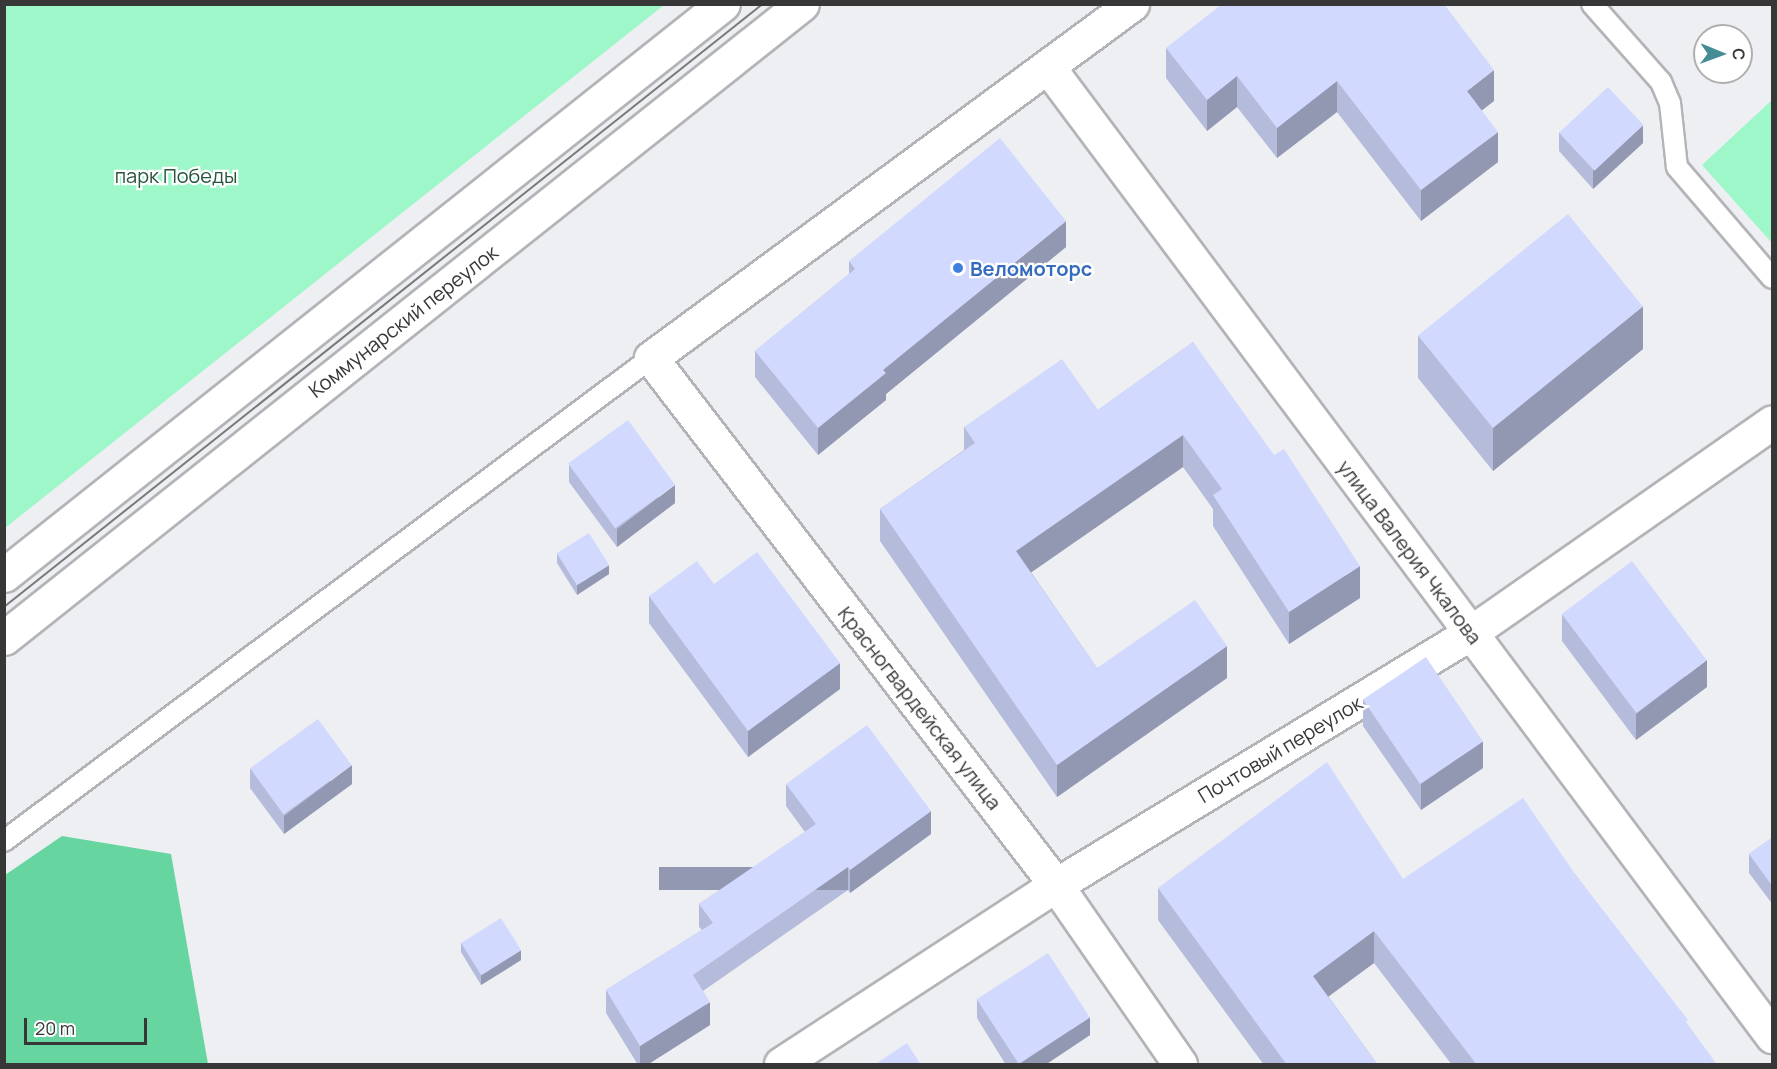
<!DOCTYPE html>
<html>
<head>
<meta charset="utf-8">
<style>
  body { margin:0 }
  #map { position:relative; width:1777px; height:1069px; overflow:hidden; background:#eeeff2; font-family:Manrope,sans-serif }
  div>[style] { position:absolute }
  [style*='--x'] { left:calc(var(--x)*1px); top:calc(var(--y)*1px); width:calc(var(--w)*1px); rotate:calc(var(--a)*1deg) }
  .green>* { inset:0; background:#9ef7c8 }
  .forest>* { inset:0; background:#67d59f }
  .roads { filter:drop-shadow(2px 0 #b3b4b7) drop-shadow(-2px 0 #b3b4b7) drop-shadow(0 2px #b3b4b7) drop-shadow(0 -2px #b3b4b7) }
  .service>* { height:20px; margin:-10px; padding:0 10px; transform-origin:10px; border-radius:10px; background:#fff }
  .minor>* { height:33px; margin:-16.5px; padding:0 16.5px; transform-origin:16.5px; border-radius:16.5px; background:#fff }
  .primary>* { height:33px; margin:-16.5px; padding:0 16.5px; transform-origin:16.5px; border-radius:16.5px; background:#fff }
  .tram>* { height:1.5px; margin:-0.75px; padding:0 0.75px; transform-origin:0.75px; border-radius:0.75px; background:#79797b }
  .wall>* { inset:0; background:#b5bbda }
  .shaded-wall>* { inset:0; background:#9398b2; transform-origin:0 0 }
  .building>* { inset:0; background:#d2d9fe; transform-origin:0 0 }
  .dots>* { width:16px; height:16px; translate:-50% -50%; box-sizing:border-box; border:3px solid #fff; border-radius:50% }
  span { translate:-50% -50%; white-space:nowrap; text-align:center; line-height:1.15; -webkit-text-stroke:4.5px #fff; paint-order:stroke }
  .park-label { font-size:20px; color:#26543d }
  .shop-label { font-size:20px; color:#366cbe; font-weight:700 }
  .left { translate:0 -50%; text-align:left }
  .street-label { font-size:20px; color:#373738 }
  .frame { position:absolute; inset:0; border:6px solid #373738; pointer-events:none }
  .north { position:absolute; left:1693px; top:24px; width:60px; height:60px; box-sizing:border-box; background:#fff; border:2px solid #afafaf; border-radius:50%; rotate:91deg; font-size:16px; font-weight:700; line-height:24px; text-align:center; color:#373738 }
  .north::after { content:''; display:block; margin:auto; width:21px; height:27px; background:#458c94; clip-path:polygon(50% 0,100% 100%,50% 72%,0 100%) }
  .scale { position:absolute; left:24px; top:1018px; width:123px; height:27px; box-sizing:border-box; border:3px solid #373738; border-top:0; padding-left:8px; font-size:18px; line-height:21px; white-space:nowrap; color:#373738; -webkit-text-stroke:4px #fff; paint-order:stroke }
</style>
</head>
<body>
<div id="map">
  <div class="green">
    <i style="clip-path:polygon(5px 4px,663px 4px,664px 5px,5px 528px)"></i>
    <i style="clip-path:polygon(1772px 100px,1772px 243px,1702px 165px)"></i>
  </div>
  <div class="forest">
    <i style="clip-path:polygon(62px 836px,171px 854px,208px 1064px,5px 1064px,5px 875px)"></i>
  </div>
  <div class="roads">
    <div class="service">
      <i style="--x:1592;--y:4;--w:104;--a:48.5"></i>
      <i style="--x:1661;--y:82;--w:23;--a:67"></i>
      <i style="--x:1670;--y:103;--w:64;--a:83.8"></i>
      <i style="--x:1677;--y:167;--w:146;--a:49.4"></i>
      <i style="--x:4;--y:841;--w:807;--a:-36.74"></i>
    </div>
    <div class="minor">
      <i style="--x:1132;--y:4;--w:597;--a:143.65"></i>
      <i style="--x:651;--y:358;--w:665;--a:52.46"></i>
      <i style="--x:1056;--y:885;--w:218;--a:55.3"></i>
      <i style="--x:1048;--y:67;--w:1210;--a:53.23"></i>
      <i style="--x:781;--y:1064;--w:328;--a:-33.1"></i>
      <i style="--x:1056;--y:885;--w:485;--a:-31.3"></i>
      <i style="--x:1470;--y:633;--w:368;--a:-34.9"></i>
    </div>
    <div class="primary">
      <i style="--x:4;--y:575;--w:918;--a:-38.46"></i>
      <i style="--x:4;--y:638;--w:1019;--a:-38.47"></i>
    </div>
  </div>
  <div class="tram">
    <i style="--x:4;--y:607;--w:969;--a:-38.47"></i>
  </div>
  <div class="wall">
    <i style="clip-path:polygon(1166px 48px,1494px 101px,1481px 110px,1498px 162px,1421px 221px,1337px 112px,1277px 158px,1237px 107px,1207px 131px,1166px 78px)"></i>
    <i style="clip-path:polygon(1559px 132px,1643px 143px,1593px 189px,1559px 151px)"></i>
    <i style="clip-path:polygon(1066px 247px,886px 394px,886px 400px,818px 455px,755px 377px,755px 351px,849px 274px,849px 261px)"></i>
    <i style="clip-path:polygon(1418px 336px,1643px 349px,1493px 471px,1418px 378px)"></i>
    <i style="clip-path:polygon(1193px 342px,1360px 598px,1289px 644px,1213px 526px,1213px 509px,1183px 467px,1031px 572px,1097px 668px,1227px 678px,1057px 797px,880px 541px,880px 509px,964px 450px,964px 427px,1098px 410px)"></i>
    <i style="clip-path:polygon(569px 464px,675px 503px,617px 547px,569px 482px)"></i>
    <i style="clip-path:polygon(557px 553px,609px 574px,577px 595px,557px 563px)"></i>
    <i style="clip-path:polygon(714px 584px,840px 689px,748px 757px,649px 623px,649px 596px)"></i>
    <i style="clip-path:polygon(1562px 614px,1707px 687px,1636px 740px,1562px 641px)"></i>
    <i style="clip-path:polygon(1363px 699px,1483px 768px,1421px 810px,1363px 726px)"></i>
    <i style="clip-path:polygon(250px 769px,352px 784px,284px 834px,250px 788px)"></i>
    <i style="clip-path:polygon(786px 784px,931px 834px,850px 893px,848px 890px,703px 991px,710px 1025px,647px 1065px,638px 1065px,606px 1013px,606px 990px,702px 930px,699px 927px,699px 904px,805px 832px,786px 806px)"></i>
    <i style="clip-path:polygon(1773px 837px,1773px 905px,1749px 873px,1749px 854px)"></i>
    <i style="clip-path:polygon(1575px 874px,1717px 1065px,1452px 1065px,1374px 963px,1328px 996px,1378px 1065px,1264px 1065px,1158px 920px,1158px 888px)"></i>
    <i style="clip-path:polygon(461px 943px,521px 960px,481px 985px,461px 952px)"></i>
    <i style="clip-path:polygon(977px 1000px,1090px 1035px,1045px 1065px,1006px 1065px,977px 1018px)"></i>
  </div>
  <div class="shaded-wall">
    <i style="clip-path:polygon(1494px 70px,1494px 101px,1467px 122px,1467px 91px)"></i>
    <i style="clip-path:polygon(1237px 76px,1237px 107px,1207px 131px,1207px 100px)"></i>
    <i style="clip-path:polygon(1337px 81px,1337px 112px,1277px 158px,1277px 128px)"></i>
    <i style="clip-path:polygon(1643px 125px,1643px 143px,1593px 189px,1593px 170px)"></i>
    <i style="clip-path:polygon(1498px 132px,1498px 162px,1421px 221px,1421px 190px)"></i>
    <i style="clip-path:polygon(1066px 221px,1066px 247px,886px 394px,886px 400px,818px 455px,818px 428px,883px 370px)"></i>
    <i style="clip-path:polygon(1643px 306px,1643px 349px,1493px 471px,1493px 428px)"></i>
    <i style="clip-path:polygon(1183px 435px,1183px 467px,1016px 583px,1016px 551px)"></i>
    <i style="clip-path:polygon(675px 485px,675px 503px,617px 547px,617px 529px)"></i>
    <i style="clip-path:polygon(609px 565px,609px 574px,577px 595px,577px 585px)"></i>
    <i style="clip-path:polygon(1360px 566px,1360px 598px,1289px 644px,1289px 612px)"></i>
    <i style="clip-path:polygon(1227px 646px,1227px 678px,1057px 797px,1057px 765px)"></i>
    <i style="clip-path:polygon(1707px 660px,1707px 687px,1636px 740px,1636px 714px)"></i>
    <i style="clip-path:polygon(840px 663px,840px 689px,748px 757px,748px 731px)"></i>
    <i style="clip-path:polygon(1483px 741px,1483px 768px,1421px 810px,1421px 784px)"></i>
    <i style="clip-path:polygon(352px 765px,352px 784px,284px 834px,284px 816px)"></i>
    <i style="clip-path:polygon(931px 811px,931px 834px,850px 893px,850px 870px)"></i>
    <i style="left:848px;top:867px;width:23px;height:189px;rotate:90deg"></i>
    <i style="clip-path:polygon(1374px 931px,1374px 963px,1313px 1008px,1313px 976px)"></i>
    <i style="clip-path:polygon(521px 950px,521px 960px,481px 985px,481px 975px)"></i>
    <i style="clip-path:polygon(710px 1002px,710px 1025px,647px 1065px,640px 1065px,640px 1046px)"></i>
    <i style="clip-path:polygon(1090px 1017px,1090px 1035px,1045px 1065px,1018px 1065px)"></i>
  </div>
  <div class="building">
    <i style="clip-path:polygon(1222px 4px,1444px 4px,1494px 70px,1467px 91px,1498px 132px,1421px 190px,1337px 81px,1277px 128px,1237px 76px,1207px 100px,1166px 48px)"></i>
    <i style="left:1608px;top:87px;width:52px;height:67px;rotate:47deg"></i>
    <i style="clip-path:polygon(1000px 138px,1066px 221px,883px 370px,886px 373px,818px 428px,755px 351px,855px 269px,849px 261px)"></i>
    <i style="left:1568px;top:214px;width:119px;height:193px;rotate:51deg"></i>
    <i style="clip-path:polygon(1193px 342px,1274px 455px,1284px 449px,1360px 566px,1289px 612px,1213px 495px,1222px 489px,1183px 435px,1016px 551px,1097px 668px,1195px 600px,1227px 646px,1057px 765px,880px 509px,975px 443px,964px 427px,1062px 359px,1098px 410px)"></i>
    <i style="left:628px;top:420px;width:80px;height:74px;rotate:54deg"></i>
    <i style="left:589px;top:533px;width:38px;height:38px;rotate:58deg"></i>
    <i style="clip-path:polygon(757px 552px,840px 663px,748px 731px,649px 596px,697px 561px,714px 584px)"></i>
    <i style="left:1632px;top:561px;width:124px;height:88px;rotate:53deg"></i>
    <i style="left:1426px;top:657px;width:102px;height:76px;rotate:56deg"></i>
    <i style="left:318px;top:719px;width:57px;height:84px;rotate:54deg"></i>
    <i style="clip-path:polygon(867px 725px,931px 811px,850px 870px,848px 867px,693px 975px,710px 1002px,640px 1046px,606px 990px,713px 923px,699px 904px,816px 824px,786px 784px)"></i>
    <i style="clip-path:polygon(1327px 762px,1403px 879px,1523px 798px,1575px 874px,1688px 1020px,1686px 1022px,1717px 1065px,1477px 1065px,1374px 931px,1313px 976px,1378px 1065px,1287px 1065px,1158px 888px)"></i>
    <i style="clip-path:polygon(1773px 837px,1773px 887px,1749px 854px)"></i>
    <i style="left:501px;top:918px;width:38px;height:47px;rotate:58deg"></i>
    <i style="left:1048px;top:953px;width:77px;height:85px;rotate:57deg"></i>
    <i style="clip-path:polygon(907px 1043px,921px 1065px,874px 1065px)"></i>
  </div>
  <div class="dots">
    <i style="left:958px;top:268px;background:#3f7fe0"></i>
  </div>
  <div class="park-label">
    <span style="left:176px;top:175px">парк Победы</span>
  </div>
  <div class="shop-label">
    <span class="left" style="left:970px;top:268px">Веломоторс</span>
  </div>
  <div class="street-label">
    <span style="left:403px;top:321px;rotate:-38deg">Коммунарский переулок</span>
    <span style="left:1410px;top:552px;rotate:53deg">улица Валерия Чкалова</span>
    <span style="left:920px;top:708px;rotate:52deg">Красногвардейская улица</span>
    <span style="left:1280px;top:749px;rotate:-31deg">Почтовый переулок</span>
  </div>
  <div class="frame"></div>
  <div class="north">С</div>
  <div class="scale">20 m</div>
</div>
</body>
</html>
